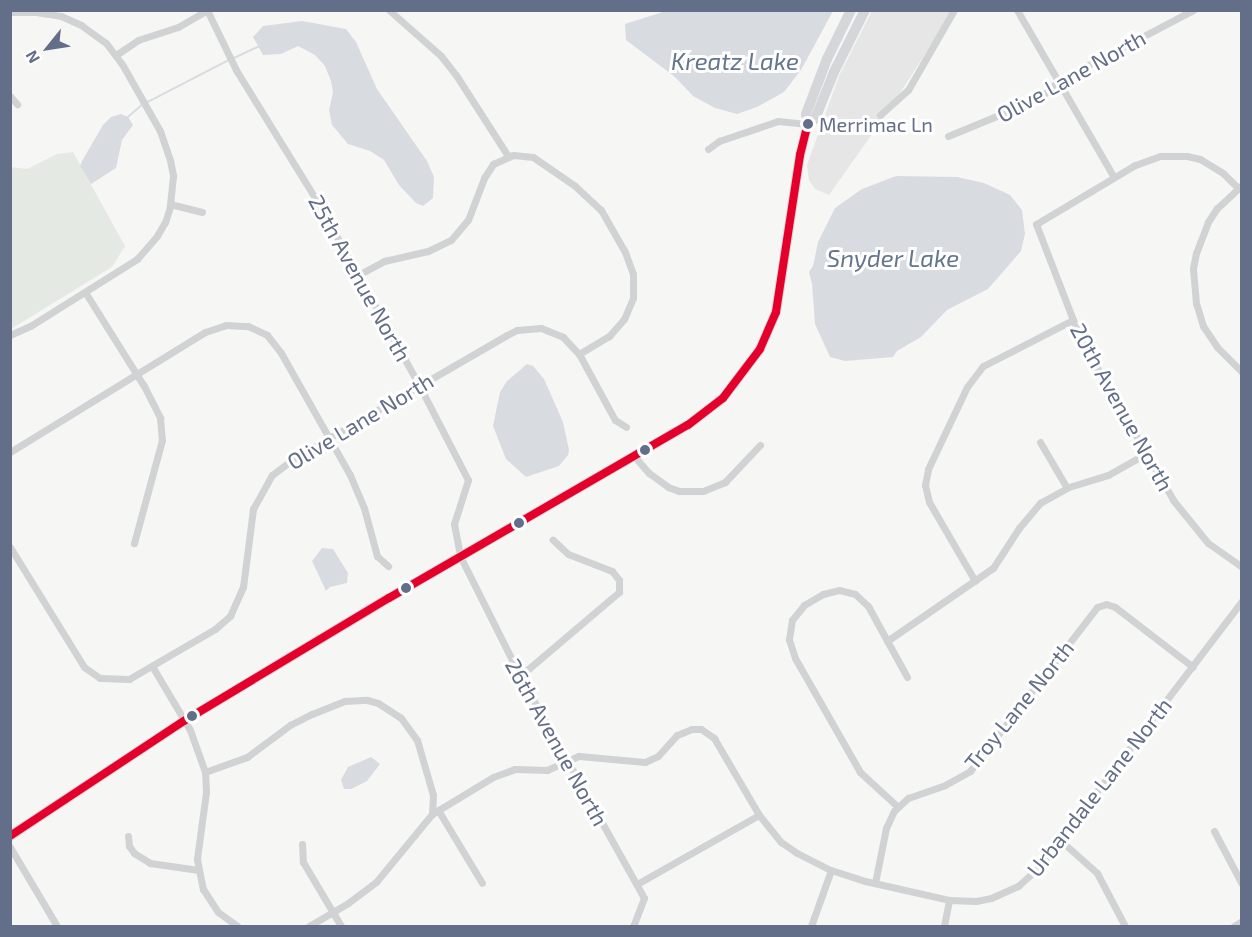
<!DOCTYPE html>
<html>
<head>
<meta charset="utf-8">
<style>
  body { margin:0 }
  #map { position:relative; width:1252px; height:937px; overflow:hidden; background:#f6f6f5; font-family:"Exo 2",sans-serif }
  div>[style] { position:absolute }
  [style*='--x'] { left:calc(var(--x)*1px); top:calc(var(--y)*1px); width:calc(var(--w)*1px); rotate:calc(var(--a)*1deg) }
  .built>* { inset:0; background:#e6e6e7 }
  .green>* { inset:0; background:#e4eae3 }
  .water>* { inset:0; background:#d8dce1 }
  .stream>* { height:1.5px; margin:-0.75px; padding:0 0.75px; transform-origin:0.75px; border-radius:0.75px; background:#d8dce1 }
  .street>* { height:7px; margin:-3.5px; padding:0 3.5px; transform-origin:3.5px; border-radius:3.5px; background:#d1d2d3 }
  .primary>* { height:10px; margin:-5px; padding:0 5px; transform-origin:5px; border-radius:5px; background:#d4d6d9 }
  .bus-1>* { height:8px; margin:-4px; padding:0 4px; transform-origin:4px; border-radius:4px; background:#e4002b }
  .dots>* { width:16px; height:16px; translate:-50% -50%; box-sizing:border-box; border:3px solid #fff; border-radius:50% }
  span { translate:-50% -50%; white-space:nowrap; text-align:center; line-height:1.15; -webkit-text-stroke:6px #fff; paint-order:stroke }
  .bus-label { font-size:20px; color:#636e88 }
  .left { translate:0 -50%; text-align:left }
  .street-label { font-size:22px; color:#636e88 }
  .water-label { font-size:24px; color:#63768b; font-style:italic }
  .frame { position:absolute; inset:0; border:12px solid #636e88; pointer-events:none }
  .north { position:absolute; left:18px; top:18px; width:60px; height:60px; -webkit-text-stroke:4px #fff; paint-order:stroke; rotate:240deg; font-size:16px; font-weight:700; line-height:24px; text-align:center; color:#636e88 }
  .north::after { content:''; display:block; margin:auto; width:21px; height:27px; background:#636e88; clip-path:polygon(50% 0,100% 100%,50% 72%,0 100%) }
</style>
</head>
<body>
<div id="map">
  <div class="built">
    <i style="clip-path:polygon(872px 11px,953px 11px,889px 110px,829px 195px,815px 189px,809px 180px,807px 165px,839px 76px)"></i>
  </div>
  <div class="green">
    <i style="clip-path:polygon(73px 152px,125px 246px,112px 267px,11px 329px,11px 167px,27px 169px,57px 154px)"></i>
  </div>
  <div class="water">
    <i style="clip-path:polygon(666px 11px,666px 10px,833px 11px,801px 70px,784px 92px,757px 107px,737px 114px,715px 108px,693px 96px,675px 77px,626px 40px,625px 24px)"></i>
    <i style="clip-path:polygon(302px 21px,346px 29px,356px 42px,377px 89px,427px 161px,434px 177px,433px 198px,423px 206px,416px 203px,399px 185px,384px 160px,370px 151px,348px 144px,332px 125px,329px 110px,333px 92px,331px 81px,325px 66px,315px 55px,298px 46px,281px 54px,263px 55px,253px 37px,263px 26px)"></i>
    <i style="clip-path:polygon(121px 114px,128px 117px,133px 125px,122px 140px,116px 168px,91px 184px,80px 166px,82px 161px,103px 125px,111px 117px)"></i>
    <i style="clip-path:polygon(896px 176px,957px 177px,984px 183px,1010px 195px,1022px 210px,1025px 234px,1021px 251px,988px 289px,947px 310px,921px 337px,897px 351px,893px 357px,845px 361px,830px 357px,815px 324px,812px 284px,809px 272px,813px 266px,818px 242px,835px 208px,862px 189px)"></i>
    <i style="clip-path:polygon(527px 364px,533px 366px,544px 379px,563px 422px,569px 450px,568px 455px,559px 466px,526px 477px,506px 459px,493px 426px,500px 392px,507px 381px)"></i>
    <i style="clip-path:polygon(322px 548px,333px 549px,348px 573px,347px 583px,330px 587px,326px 591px,312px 561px)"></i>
    <i style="clip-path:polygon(371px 757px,380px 764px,367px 781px,351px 789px,344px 789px,341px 780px,348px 767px)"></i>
  </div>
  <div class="stream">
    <i style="--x:234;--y:58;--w:29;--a:-25"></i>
    <i style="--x:146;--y:103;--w:91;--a:-27.4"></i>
    <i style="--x:128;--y:117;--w:18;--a:-41"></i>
  </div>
  <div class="street">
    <i style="--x:207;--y:10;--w:67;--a:64.2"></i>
    <i style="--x:236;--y:70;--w:154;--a:58.3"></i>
    <i style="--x:317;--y:201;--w:210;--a:61"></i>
    <i style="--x:419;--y:385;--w:107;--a:62.7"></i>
    <i style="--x:468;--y:480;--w:46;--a:107.7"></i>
    <i style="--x:454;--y:524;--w:33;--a:79"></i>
    <i style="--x:460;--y:556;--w:134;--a:63.4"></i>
    <i style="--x:520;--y:676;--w:254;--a:60.8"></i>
    <i style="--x:644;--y:898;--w:30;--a:111"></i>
    <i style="--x:389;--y:10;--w:69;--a:41.5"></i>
    <i style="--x:441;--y:56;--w:24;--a:52"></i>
    <i style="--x:456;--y:75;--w:96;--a:57.3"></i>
    <i style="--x:1017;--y:10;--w:193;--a:59.9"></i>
    <i style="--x:10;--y:12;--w:26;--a:0"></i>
    <i style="--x:36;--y:12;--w:25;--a:9"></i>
    <i style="--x:61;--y:16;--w:22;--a:24"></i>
    <i style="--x:81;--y:25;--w:31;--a:36"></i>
    <i style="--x:106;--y:43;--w:26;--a:53"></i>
    <i style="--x:122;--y:64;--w:77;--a:60.4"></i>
    <i style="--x:160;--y:131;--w:31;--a:71"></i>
    <i style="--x:170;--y:160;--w:16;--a:79"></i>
    <i style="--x:173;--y:176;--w:31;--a:96"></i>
    <i style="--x:170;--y:207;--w:16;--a:108"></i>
    <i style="--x:165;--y:222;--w:16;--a:120"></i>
    <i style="--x:157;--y:236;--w:30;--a:131"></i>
    <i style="--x:137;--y:259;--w:126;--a:147.9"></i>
    <i style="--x:30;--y:326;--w:22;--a:156"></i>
    <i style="--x:116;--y:55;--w:27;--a:-34"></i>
    <i style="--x:138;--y:40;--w:42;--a:-18"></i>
    <i style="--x:178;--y:27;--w:34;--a:-30"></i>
    <i style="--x:10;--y:96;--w:11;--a:49"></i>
    <i style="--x:880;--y:115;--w:38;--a:-42"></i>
    <i style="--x:908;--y:90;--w:92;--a:-60.1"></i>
    <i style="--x:948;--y:136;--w:100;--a:-22.4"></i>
    <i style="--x:1040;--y:98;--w:25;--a:-43"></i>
    <i style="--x:1058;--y:81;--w:153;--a:-27.7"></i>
    <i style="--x:708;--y:149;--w:14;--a:-36"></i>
    <i style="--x:719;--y:141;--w:62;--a:-18.7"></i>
    <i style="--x:778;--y:121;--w:30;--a:6"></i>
    <i style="--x:1242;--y:185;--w:34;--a:137"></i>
    <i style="--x:1217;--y:208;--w:17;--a:123"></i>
    <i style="--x:1208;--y:222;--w:33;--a:111"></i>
    <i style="--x:1196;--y:253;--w:16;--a:101"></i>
    <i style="--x:1193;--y:269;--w:34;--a:85"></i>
    <i style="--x:1196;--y:303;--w:24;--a:73"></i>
    <i style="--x:1203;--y:326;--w:25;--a:56"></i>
    <i style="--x:1217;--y:347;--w:35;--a:45"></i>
    <i style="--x:1238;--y:188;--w:21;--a:-135"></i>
    <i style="--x:1223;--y:173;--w:27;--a:-149"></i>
    <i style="--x:1200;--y:159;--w:13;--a:-167"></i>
    <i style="--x:1187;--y:156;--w:27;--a:180"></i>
    <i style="--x:1160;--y:156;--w:27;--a:160"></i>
    <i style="--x:1135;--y:165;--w:115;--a:149.2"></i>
    <i style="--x:1036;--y:224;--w:122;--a:68.9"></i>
    <i style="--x:1080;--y:338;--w:187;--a:60.1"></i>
    <i style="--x:1173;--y:500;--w:55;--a:50.9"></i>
    <i style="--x:1208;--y:543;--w:42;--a:35.2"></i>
    <i style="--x:170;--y:204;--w:33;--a:14"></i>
    <i style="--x:358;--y:275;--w:30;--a:-28"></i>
    <i style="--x:384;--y:261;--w:45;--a:-12.8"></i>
    <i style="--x:428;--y:251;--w:25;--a:-26"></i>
    <i style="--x:451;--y:240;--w:26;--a:-50"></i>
    <i style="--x:468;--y:220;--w:45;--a:-69.1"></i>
    <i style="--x:484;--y:178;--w:17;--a:-57"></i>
    <i style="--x:493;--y:164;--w:22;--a:-24"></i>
    <i style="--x:513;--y:155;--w:20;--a:6"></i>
    <i style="--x:533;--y:157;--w:51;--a:34.6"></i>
    <i style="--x:575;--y:186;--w:35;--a:43"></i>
    <i style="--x:601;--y:210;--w:48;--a:60.3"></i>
    <i style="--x:625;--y:252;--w:23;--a:70"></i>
    <i style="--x:633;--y:274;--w:24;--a:90"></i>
    <i style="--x:633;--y:298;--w:23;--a:113"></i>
    <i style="--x:624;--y:319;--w:23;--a:131"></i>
    <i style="--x:609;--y:336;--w:35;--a:149"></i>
    <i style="--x:85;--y:292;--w:111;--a:57.9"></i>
    <i style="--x:144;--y:386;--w:36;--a:63"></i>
    <i style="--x:160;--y:418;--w:22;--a:85"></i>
    <i style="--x:162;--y:440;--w:107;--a:105.2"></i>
    <i style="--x:1040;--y:442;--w:53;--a:59.6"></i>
    <i style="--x:10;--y:452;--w:229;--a:-31.6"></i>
    <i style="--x:205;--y:332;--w:22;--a:-18"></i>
    <i style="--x:226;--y:325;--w:22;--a:3"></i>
    <i style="--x:248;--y:326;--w:21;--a:25"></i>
    <i style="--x:267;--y:335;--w:23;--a:52"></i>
    <i style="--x:281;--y:353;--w:140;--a:60.5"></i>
    <i style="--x:350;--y:475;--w:36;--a:67"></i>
    <i style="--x:364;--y:508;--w:50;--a:74.8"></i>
    <i style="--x:377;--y:556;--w:15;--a:42"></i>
    <i style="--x:634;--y:456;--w:23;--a:49"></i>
    <i style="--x:649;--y:473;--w:24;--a:36"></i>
    <i style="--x:668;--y:487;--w:12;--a:20"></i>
    <i style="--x:679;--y:491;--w:24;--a:0"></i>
    <i style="--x:703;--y:491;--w:24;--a:-22"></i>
    <i style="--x:725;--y:482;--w:51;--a:-46.6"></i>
    <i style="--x:10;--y:547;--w:141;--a:58.3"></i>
    <i style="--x:84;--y:667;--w:19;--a:35"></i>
    <i style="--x:100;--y:678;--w:29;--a:2"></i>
    <i style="--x:129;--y:679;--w:99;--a:-30.2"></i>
    <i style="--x:215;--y:629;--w:20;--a:-41"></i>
    <i style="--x:230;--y:616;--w:32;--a:-66"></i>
    <i style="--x:243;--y:587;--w:79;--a:-82.7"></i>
    <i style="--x:253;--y:509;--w:39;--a:-61"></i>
    <i style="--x:272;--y:475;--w:26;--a:-37"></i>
    <i style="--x:293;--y:459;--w:247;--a:-30.1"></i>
    <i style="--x:507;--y:335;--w:11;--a:-27"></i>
    <i style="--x:517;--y:330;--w:24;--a:-5"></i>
    <i style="--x:541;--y:328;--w:24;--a:22"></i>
    <i style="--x:563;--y:337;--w:23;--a:47"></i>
    <i style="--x:579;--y:354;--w:75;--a:61.4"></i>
    <i style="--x:615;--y:420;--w:13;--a:32"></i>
    <i style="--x:975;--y:581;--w:91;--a:-120.2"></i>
    <i style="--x:929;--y:502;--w:17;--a:-103"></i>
    <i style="--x:925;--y:485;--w:16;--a:-79"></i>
    <i style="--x:928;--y:469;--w:91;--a:-64.6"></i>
    <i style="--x:967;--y:387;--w:26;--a:-53"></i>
    <i style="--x:983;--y:366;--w:101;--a:-27.1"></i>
    <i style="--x:887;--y:641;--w:129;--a:-34.6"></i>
    <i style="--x:993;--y:568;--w:48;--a:-57"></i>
    <i style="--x:1019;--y:528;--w:33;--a:-50"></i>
    <i style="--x:1040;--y:503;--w:33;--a:-29"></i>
    <i style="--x:1069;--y:487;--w:41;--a:-17.1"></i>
    <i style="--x:1108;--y:475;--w:45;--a:-29.4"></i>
    <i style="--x:152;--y:666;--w:74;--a:59.3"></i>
    <i style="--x:190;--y:730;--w:45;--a:70.3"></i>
    <i style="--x:205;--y:772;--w:20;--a:87"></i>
    <i style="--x:206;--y:792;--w:68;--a:97.7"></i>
    <i style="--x:197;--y:859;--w:31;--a:79"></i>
    <i style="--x:203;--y:889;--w:27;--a:57"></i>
    <i style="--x:218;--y:912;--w:24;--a:36"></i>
    <i style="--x:520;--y:676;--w:130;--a:-40.3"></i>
    <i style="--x:619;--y:592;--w:12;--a:-90"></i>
    <i style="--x:619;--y:580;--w:11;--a:-128"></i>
    <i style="--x:612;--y:571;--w:47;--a:-158.9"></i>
    <i style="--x:568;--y:554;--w:21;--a:-137"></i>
    <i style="--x:205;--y:772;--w:45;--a:-19.7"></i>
    <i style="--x:247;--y:757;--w:54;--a:-36.7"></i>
    <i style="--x:290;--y:725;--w:25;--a:-27"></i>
    <i style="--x:312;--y:714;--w:35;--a:-22"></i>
    <i style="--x:345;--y:701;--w:22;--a:-3"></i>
    <i style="--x:367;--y:700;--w:11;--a:15"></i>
    <i style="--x:378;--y:703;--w:27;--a:33"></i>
    <i style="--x:401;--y:718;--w:27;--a:54"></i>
    <i style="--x:417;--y:740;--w:57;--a:73.8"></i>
    <i style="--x:433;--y:795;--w:19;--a:93"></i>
    <i style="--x:898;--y:807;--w:52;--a:-137.4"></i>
    <i style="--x:860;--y:772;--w:131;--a:-119.7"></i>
    <i style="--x:795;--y:658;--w:20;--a:-108"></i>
    <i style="--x:789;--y:639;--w:19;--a:-81"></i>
    <i style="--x:792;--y:620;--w:19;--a:-51"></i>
    <i style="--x:804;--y:605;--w:22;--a:-30"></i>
    <i style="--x:823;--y:594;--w:16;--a:-14"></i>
    <i style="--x:839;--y:590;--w:16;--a:14"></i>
    <i style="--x:855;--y:594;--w:18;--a:43"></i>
    <i style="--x:868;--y:606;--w:81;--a:61.2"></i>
    <i style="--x:438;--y:810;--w:85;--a:58.9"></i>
    <i style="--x:1214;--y:831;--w:60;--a:62.2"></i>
    <i style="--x:128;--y:836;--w:10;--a:84"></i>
    <i style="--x:129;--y:846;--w:9;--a:54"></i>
    <i style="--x:134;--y:853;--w:19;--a:32"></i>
    <i style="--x:150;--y:863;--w:49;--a:8.3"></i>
    <i style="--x:1060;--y:840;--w:50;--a:41.7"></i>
    <i style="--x:1097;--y:873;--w:60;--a:62.2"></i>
    <i style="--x:302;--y:844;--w:18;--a:87"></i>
    <i style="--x:303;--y:862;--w:74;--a:59.3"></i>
    <i style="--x:10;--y:847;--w:92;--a:59.3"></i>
    <i style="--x:875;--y:883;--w:56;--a:-78.7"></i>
    <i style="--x:886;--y:828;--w:19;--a:-65"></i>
    <i style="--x:894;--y:811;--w:19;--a:-43"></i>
    <i style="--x:908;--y:798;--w:39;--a:-19"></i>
    <i style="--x:945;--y:785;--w:29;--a:-29"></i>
    <i style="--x:970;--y:771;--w:207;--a:-52.2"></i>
    <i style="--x:1097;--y:607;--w:9;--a:-18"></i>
    <i style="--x:1106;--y:604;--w:9;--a:18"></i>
    <i style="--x:1115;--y:607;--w:98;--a:37.6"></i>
    <i style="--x:637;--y:884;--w:140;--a:-29.5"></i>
    <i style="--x:309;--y:926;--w:45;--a:-30.5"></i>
    <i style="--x:348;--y:903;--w:35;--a:-37"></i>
    <i style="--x:376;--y:882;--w:88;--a:-50.5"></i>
    <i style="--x:432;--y:814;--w:71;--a:-31.2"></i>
    <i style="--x:493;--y:777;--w:23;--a:-20"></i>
    <i style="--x:515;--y:769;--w:32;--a:2"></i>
    <i style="--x:547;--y:770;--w:35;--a:-24"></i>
    <i style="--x:579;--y:756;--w:66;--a:5.2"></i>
    <i style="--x:645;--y:762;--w:14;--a:-25"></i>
    <i style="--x:658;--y:756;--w:28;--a:-48"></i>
    <i style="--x:677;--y:735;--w:16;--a:-22"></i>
    <i style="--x:692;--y:729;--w:9;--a:0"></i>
    <i style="--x:701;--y:729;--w:16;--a:35"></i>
    <i style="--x:714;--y:738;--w:89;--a:59.7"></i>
    <i style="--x:759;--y:815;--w:35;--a:51"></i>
    <i style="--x:781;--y:842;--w:19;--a:35"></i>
    <i style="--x:797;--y:853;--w:38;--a:27"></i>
    <i style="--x:831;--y:870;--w:36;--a:18"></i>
    <i style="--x:865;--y:881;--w:86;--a:12.7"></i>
    <i style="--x:949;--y:900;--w:27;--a:2"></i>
    <i style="--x:976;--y:901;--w:15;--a:-11"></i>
    <i style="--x:991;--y:898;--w:30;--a:-24"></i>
    <i style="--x:1018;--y:886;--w:30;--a:-42"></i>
    <i style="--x:1040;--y:866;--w:333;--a:-52.7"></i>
    <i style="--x:811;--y:926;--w:59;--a:-70.3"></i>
    <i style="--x:944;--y:926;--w:26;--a:-79"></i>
    <i style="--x:1234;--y:926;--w:9;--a:-32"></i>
  </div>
  <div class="primary">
    <i style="--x:808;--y:124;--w:9;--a:-36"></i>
    <i style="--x:815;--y:119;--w:51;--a:-68"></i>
    <i style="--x:834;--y:72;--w:69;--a:-63.4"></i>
    <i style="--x:10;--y:836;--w:209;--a:-33.5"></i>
    <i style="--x:184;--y:721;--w:239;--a:-31"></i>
    <i style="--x:389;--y:598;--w:345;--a:-30.1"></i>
    <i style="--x:688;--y:425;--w:44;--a:-37.6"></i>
    <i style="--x:723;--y:398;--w:61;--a:-52.9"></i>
    <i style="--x:760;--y:349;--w:40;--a:-66.6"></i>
    <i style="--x:776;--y:312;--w:159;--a:-81.3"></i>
    <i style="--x:800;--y:155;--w:32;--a:-76"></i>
    <i style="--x:808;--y:124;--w:10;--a:-101"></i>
    <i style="--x:806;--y:114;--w:59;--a:-69.1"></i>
    <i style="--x:827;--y:59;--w:55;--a:-63.9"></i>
  </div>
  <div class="bus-1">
    <i style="--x:10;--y:836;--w:209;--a:-33.5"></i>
    <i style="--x:184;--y:721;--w:239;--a:-31"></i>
    <i style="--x:389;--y:598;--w:345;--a:-30.1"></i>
    <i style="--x:688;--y:425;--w:44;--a:-37.6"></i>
    <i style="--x:723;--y:398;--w:61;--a:-52.9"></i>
    <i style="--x:760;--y:349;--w:40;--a:-66.6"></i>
    <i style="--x:776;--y:312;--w:159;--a:-81.3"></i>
    <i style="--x:800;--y:155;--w:32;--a:-76"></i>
  </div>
  <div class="dots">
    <i style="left:808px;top:124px;background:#636e88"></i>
    <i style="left:645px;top:450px;background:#636e88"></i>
    <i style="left:519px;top:523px;background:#636e88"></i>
    <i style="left:406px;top:588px;background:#636e88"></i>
    <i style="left:192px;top:716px;background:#636e88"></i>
  </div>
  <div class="bus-label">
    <span class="left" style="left:819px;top:124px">Merrimac Ln</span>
  </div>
  <div class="street-label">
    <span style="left:1071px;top:76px;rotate:-29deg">Olive Lane North</span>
    <span style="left:360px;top:278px;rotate:61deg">25th Avenue North</span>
    <span style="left:1122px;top:407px;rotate:61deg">20th Avenue North</span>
    <span style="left:360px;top:421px;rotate:-31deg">Olive Lane North</span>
    <span style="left:1019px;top:705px;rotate:-51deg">Troy Lane North</span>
    <span style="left:557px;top:742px;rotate:61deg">26th Avenue North</span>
    <span style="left:1099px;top:787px;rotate:-52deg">Urbandale Lane North</span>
  </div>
  <div class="water-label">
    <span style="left:735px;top:61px">Kreatz Lake</span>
    <span style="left:893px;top:258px">Snyder Lake</span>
  </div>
  <div class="frame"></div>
  <div class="north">N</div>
</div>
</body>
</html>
